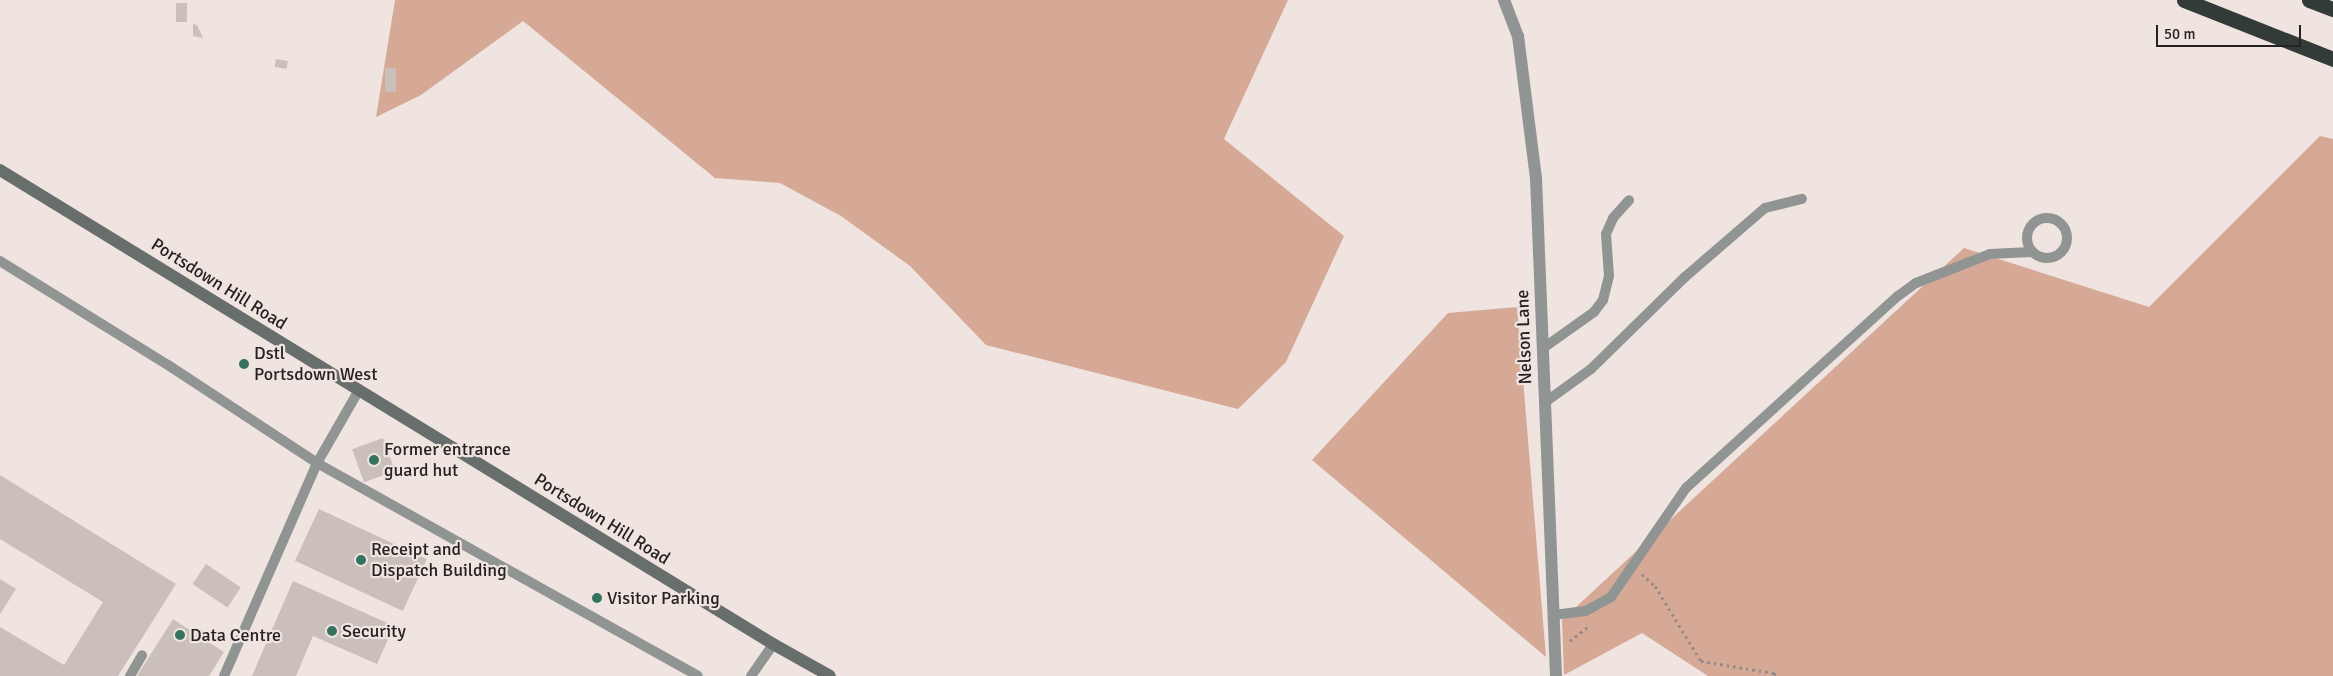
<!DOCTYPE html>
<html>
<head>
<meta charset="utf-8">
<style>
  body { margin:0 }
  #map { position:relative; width:2333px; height:676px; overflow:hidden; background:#efe4e0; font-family:Signika,sans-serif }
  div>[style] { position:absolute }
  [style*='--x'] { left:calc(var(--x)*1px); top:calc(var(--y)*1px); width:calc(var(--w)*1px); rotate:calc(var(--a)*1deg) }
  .green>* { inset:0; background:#d6a896 }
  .building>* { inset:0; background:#cabfbb; transform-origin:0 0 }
  .path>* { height:3px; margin-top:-1.5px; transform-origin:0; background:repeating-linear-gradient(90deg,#938b89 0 2.5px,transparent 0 6.5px) }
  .lane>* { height:10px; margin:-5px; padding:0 5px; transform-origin:5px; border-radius:5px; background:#909593 }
  .lane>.ring { margin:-5px; padding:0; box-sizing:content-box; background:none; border:10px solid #909593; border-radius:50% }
  .street>* { height:12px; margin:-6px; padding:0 6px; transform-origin:6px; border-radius:6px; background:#909593 }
  .secondary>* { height:12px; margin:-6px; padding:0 6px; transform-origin:6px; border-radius:6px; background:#676e6b }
  .highway>* { height:15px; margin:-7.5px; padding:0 7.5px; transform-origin:7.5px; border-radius:7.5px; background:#323b38 }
  .dots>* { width:14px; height:14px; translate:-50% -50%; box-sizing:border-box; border:2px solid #efe4e0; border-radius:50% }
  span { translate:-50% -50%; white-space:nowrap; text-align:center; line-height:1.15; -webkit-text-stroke:4.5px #efe4e0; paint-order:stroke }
  .street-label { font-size:18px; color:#262221 }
  .poi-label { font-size:18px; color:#262221 }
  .left { translate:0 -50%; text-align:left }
  .scale { position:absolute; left:2156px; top:25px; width:145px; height:22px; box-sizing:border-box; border:2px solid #262221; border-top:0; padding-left:6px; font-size:15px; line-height:18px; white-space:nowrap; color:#262221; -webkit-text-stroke:4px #efe4e0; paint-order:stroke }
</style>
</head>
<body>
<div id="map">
  <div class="green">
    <i style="clip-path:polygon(395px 0,1288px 0,1224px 139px,1344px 236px,1286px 362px,1238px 409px,986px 345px,910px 266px,841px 216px,780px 183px,715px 178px,523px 21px,421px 95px,376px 117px)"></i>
    <i style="clip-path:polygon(2320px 136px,2333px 139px,2333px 676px,1708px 676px,1642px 633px,1564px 675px,1562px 620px,1964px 248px,2149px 307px)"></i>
    <i style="clip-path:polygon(1517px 307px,1546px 657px,1312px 460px,1448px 313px)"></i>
  </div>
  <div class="building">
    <i style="left:176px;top:3px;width:11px;height:19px"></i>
    <i style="clip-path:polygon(193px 24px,197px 25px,203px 38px,193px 36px)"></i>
    <i style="left:276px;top:59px;width:12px;height:8px;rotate:9deg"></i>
    <i style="left:385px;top:68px;width:11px;height:24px"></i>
    <i style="left:383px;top:438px;width:35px;height:33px;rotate:70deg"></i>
    <i style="clip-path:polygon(0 475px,176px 584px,118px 676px,0 676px,0 627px,64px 665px,103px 602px,0 539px)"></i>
    <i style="left:319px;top:509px;width:119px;height:57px;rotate:25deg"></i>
    <i style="left:206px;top:564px;width:42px;height:24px;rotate:34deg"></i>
    <i style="clip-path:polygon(0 579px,16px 589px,0 614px)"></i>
    <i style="clip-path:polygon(293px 581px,394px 626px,377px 664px,313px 636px,296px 676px,252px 676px)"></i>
    <i style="clip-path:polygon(173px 619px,224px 652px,209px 676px,137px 676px)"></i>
  </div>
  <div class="path">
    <i style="--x:1642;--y:574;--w:18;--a:43"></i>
    <i style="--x:1655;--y:586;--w:88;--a:58.5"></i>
    <i style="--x:1701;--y:661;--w:74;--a:9.3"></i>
    <i style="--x:1774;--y:673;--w:5;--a:37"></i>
    <i style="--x:1570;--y:641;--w:26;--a:-39"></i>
  </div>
  <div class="lane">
    <i class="ring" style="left:2027px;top:218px;width:30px;height:30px"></i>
    <i style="--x:0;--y:261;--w:198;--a:31.8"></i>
    <i style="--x:168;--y:365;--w:178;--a:33.3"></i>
    <i style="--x:317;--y:463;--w:436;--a:29.2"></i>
    <i style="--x:1542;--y:349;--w:64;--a:-35.4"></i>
    <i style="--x:1594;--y:312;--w:15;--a:-53"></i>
    <i style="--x:1603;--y:300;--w:25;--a:-76"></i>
    <i style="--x:1609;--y:276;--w:42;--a:-94.1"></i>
    <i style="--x:1606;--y:234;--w:17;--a:-66"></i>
    <i style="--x:1613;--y:218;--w:24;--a:-48"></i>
    <i style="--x:1544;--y:403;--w:58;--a:-35.9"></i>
    <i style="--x:1591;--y:369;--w:132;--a:-44.4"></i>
    <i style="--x:1685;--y:277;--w:106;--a:-40.8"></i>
    <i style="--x:1765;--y:208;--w:38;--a:-14"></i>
    <i style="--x:1553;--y:615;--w:33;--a:-7"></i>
    <i style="--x:1586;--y:611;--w:29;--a:-29"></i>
    <i style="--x:1611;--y:597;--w:132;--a:-55.5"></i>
    <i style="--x:1686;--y:488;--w:286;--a:-42.2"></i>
    <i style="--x:1898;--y:296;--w:22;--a:-36"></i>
    <i style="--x:1916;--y:283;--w:79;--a:-21.4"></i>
    <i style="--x:1990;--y:254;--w:41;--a:-2.8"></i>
    <i style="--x:130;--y:676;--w:24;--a:-60"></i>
    <i style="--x:224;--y:676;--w:232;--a:-66.4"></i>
    <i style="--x:317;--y:463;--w:84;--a:-60.1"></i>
    <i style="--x:751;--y:676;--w:39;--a:-55"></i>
  </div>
  <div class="street">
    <i style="--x:1504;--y:0;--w:39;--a:69"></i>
    <i style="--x:1518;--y:36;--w:143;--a:82.8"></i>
    <i style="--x:1536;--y:178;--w:498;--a:87.7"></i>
  </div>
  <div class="secondary">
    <i style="--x:0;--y:170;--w:907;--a:31.52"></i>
    <i style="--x:773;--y:644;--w:65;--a:29.3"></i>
  </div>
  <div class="highway">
    <i style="--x:2184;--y:0;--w:160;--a:21.6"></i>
    <i style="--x:2309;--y:0;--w:26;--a:21"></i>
  </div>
  <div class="dots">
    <i style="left:244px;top:364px;background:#357360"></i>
    <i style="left:374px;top:460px;background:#357360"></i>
    <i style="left:361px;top:560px;background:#357360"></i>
    <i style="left:597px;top:598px;background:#357360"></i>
    <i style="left:332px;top:631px;background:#357360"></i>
    <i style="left:180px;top:635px;background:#357360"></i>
  </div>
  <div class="street-label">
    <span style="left:219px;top:284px;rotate:32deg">Portsdown Hill Road</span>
    <span style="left:1524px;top:337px;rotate:-92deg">Nelson Lane</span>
    <span style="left:602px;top:519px;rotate:32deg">Portsdown Hill Road</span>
  </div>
  <div class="poi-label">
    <span class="left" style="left:254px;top:364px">Dstl<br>Portsdown West</span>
    <span class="left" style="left:384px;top:460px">Former entrance<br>guard hut</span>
    <span class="left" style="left:371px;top:560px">Receipt and<br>Dispatch Building</span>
    <span class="left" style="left:607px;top:598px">Visitor Parking</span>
    <span class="left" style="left:342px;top:631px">Security</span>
    <span class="left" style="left:190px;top:635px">Data Centre</span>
  </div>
  <div class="scale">50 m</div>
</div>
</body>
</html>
